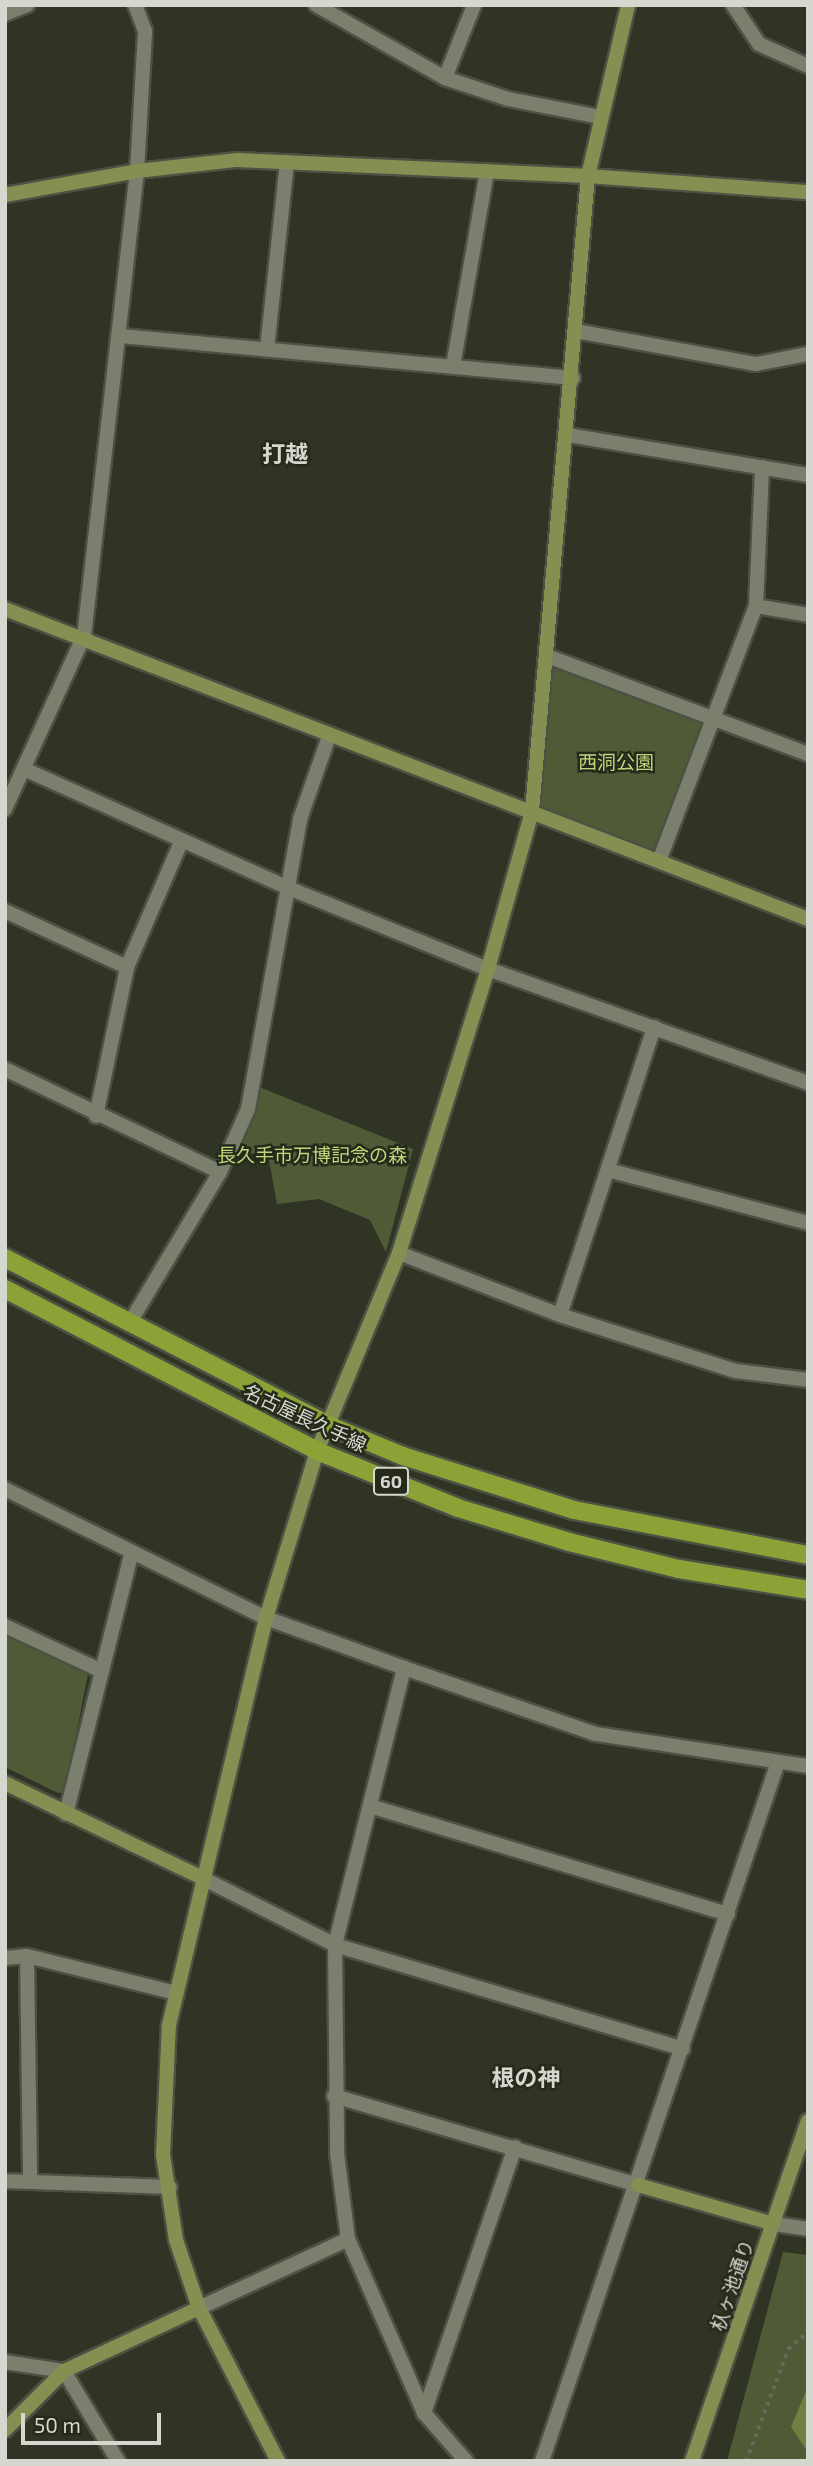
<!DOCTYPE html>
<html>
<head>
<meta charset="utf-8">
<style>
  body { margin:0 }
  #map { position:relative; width:813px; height:2466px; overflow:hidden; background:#303425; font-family:"Exo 2","Noto Sans JP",sans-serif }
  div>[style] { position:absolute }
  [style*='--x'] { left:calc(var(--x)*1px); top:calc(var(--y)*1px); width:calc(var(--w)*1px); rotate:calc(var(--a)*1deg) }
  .green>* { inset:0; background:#505a37 }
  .water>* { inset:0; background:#6f8041 }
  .path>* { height:3.5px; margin-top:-1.75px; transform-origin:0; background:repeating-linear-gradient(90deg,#676b5e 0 3.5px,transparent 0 8.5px) }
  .roads { filter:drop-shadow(2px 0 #4d5143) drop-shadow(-2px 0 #4d5143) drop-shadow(0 2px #4d5143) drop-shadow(0 -2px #4d5143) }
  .street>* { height:14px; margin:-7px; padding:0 7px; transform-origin:7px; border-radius:7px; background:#7a7f6e }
  .secondary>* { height:14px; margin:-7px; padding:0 7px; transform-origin:7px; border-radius:7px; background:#849052 }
  .primary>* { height:18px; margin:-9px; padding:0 9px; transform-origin:9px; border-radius:9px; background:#8da236 }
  span { translate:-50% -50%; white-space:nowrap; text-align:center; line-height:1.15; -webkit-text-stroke:5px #262a1b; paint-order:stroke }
  .shield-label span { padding:2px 5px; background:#262a1b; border:2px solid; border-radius:5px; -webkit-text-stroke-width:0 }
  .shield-label { font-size:18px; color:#d5d8ce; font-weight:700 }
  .park-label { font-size:19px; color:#bed77b }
  .street-label { font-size:19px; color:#d5d8ce }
  .quarter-label { font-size:23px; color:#d5d8ce; font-weight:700 }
  .frame { position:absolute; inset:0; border:7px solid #d5d8ce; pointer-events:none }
  .scale { position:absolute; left:21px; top:2413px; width:140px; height:32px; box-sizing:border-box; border:4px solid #d5d8ce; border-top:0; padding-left:9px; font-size:21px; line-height:24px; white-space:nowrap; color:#d5d8ce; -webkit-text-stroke:5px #262a1b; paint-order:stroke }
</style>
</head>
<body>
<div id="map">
  <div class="green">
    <i style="clip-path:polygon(553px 666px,706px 721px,659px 853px,541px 806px)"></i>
    <i style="clip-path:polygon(259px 1087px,413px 1149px,386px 1252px,370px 1220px,319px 1199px,277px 1204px,269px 1160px,237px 1148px)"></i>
    <i style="clip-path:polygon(5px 1632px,88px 1674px,65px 1792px,58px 1793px,5px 1767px)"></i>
    <i style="clip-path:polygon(783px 2252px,808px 2255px,808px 2461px,727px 2461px)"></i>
  </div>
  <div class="water">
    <i style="clip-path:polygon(808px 2386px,808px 2452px,791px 2427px)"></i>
  </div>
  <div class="path">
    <i style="--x:746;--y:2461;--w:120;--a:-69.4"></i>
    <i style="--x:788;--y:2349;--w:26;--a:-40"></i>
  </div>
  <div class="roads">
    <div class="street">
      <i style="--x:316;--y:5;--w:148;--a:29.5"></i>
      <i style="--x:445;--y:78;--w:66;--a:18.4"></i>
      <i style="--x:508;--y:99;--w:94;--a:11.1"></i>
      <i style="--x:733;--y:5;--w:47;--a:56.3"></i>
      <i style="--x:759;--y:44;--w:54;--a:24.2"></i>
      <i style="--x:5;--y:14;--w:24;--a:-22"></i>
      <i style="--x:445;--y:78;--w:79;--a:-68.3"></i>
      <i style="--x:576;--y:331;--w:183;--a:10.4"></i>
      <i style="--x:756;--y:364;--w:53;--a:-10.9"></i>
      <i style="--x:121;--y:336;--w:454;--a:5.3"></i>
      <i style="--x:267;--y:349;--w:188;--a:-83.9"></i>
      <i style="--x:453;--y:366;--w:198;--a:-80.1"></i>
      <i style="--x:568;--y:435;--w:243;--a:9.5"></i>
      <i style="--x:756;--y:606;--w:53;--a:9.8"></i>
      <i style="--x:547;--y:656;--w:279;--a:20.6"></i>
      <i style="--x:24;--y:769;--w:287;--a:24.2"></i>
      <i style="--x:286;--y:887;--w:218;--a:22.1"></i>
      <i style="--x:488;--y:969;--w:340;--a:19.6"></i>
      <i style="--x:5;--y:809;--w:190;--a:-65.5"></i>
      <i style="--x:84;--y:636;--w:468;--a:-83.5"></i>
      <i style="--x:137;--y:171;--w:140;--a:-86.7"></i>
      <i style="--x:145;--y:31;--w:28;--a:-111"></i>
      <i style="--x:659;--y:861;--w:273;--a:-69.2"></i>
      <i style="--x:756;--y:606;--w:139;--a:-87.5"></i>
      <i style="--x:5;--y:911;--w:134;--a:24.7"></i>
      <i style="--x:5;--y:1069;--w:238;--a:25.6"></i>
      <i style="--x:96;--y:1116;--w:152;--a:-78.2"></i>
      <i style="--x:127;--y:967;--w:138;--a:-66.6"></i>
      <i style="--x:608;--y:1170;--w:207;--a:14.8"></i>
      <i style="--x:399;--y:1253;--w:173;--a:21.1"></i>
      <i style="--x:560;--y:1315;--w:185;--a:17.7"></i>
      <i style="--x:736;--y:1371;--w:73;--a:7.1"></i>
      <i style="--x:560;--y:1315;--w:303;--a:-71.9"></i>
      <i style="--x:129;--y:1324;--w:177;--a:-59.1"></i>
      <i style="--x:220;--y:1172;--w:69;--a:-66"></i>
      <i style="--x:248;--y:1109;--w:295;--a:-79.8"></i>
      <i style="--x:300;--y:819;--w:88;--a:-70.7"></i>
      <i style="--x:5;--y:1489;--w:291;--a:26.3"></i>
      <i style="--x:266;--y:1618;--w:147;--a:19.9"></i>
      <i style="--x:404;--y:1668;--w:203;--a:19"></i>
      <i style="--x:596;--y:1734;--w:214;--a:8.6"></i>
      <i style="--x:5;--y:1626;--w:107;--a:24.9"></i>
      <i style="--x:404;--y:1668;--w:285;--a:104"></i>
      <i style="--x:335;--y:1945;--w:208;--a:89.4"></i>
      <i style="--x:337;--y:2153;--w:87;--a:82.7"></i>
      <i style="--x:348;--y:2239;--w:190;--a:66.4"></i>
      <i style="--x:424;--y:2413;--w:64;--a:48.8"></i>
      <i style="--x:370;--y:1806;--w:374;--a:16.8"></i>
      <i style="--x:66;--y:1814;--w:267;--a:-75.9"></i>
      <i style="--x:202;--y:1878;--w:149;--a:26.7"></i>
      <i style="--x:335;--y:1945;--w:363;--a:16.6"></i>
      <i style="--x:27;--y:1956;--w:226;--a:89.2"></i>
      <i style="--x:5;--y:1958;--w:22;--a:-5"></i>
      <i style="--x:27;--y:1956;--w:154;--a:13.9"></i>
      <i style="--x:334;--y:2096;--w:317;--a:16.3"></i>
      <i style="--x:5;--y:2181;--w:165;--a:2.1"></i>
      <i style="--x:774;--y:2224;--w:34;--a:8"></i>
      <i style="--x:199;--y:2308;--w:164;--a:-24.8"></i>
      <i style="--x:5;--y:2362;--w:60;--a:8.7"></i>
      <i style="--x:64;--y:2371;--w:105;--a:59"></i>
      <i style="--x:424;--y:2413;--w:281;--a:-71.1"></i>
      <i style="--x:542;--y:2461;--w:738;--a:-71.34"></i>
    </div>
    <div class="secondary">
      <i style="--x:5;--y:195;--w:134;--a:-10.3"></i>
      <i style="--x:137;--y:171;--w:101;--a:-6.3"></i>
      <i style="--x:237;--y:160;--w:351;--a:2.6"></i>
      <i style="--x:588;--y:176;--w:221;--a:4.2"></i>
      <i style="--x:5;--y:609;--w:861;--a:21.11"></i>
      <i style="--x:5;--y:1783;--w:219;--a:25.7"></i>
      <i style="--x:638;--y:2185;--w:141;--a:16"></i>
      <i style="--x:5;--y:2430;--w:83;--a:-45"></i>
      <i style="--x:64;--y:2371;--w:149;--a:-25"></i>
      <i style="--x:278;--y:2461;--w:172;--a:-117.3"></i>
      <i style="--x:199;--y:2308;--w:72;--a:-108.7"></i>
      <i style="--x:176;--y:2240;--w:86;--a:-98.7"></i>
      <i style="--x:163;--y:2155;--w:130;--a:-87.4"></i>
      <i style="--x:169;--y:2025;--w:418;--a:-76.6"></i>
      <i style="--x:266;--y:1618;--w:175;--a:-73"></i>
      <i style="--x:317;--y:1451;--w:214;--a:-67.5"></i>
      <i style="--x:399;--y:1253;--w:298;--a:-72.6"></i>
      <i style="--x:488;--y:969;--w:164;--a:-74.4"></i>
      <i style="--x:532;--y:811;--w:637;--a:-84.96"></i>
      <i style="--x:588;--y:176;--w:176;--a:-76.8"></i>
      <i style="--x:692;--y:2461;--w:359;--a:-71.2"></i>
    </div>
    <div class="primary">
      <i style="--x:5;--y:1258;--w:364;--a:27.3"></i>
      <i style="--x:328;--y:1425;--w:81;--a:22.5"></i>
      <i style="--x:403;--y:1456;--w:179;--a:17.5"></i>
      <i style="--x:574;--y:1510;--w:238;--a:10.9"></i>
      <i style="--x:5;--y:1289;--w:352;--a:27.4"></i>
      <i style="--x:317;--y:1451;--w:152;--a:22"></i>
      <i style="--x:458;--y:1508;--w:116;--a:17"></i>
      <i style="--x:569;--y:1542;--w:113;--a:13.8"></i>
      <i style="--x:679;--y:1569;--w:131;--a:9.2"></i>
    </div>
  </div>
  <div class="shield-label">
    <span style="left:391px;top:1481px">60</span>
  </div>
  <div class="park-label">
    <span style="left:616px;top:762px">西洞公園</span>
    <span style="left:312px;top:1155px">長久手市万博記念の森</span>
  </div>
  <div class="street-label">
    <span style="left:305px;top:1418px;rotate:25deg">名古屋長久手線</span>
    <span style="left:732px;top:2285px;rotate:-71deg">杁ヶ池通り</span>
  </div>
  <div class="quarter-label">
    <span style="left:285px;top:453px">打越</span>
    <span style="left:526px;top:2077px">根の神</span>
  </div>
  <div class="frame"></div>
  <div class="scale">50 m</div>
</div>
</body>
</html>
